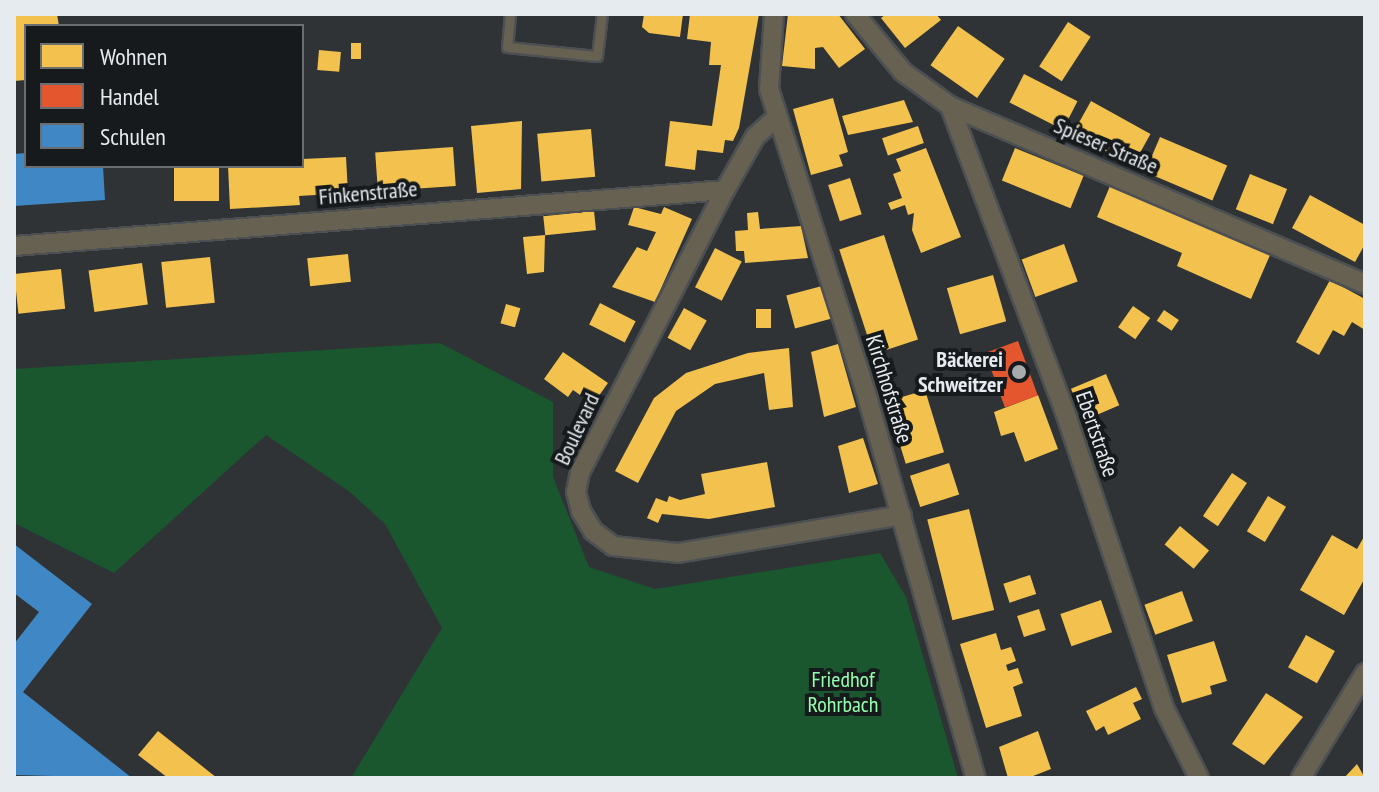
<!DOCTYPE html>
<html>
<head>
<meta charset="utf-8">
<style>
  body { margin:0 }
  #map { position:relative; width:1379px; height:792px; overflow:hidden; background:#2f3336; font-family:"PT Sans Narrow",sans-serif }
  div>[style] { position:absolute }
  [style*='--x'] { left:calc(var(--x)*1px); top:calc(var(--y)*1px); width:calc(var(--w)*1px); rotate:calc(var(--a)*1deg) }
  .green>* { inset:0; background:#1a562e }
  .homes>* { inset:0; background:#f2c14e; transform-origin:0 0 }
  .shops>* { inset:0; background:#e4572e; transform-origin:0 0 }
  .schools>* { inset:0; background:#3f88c5 }
  .roads { filter:drop-shadow(2px 0 #4d5053) drop-shadow(-2px 0 #4d5053) drop-shadow(0 2px #4d5053) drop-shadow(0 -2px #4d5053) }
  .lane>* { height:9px; margin:-4.5px; padding:0 4.5px; transform-origin:4.5px; border-radius:4.5px; background:#666151 }
  .street>* { height:18px; margin:-9px; padding:0 9px; transform-origin:9px; border-radius:9px; background:#666151 }
  .dots>* { width:22px; height:22px; translate:-50% -50%; box-sizing:border-box; border:4px solid #171a1d; border-radius:50% }
  span { translate:-50% -50%; white-space:nowrap; text-align:center; line-height:1.15; -webkit-text-stroke:8px #171a1d; paint-order:stroke }
  .street-label { font-size:22px; color:#e6ebef }
  .poi-label { font-size:22px; color:#e6ebef; font-weight:700 }
  .right { translate:-100% -50%; text-align:right }
  .park-label { font-size:22px; color:#93feab }
  .frame { position:absolute; inset:0; border:16px solid #e6ebef; pointer-events:none }
  .legend { position:absolute; left:24px; top:24px; width:280px; height:144px; box-sizing:border-box; background:#171a1d; border:2px solid #6a6e71; margin:0; padding:10px 14px; list-style:none; font-size:24px; color:#e6ebef }
  .legend li { display:flex; align-items:center; gap:16px; height:40px }
  .legend b { width:40px; border:2px solid #6a6e71 }
</style>
</head>
<body>
<div id="map">
  <div class="green">
    <i style="clip-path:polygon(440px 343px,553px 402px,553px 477px,589px 567px,655px 589px,880px 553px,906px 597px,958px 778px,351px 778px,442px 628px,385px 524px,350px 492px,266px 435px,114px 573px,14px 523px,14px 369px)"></i>
  </div>
  <div class="homes">
    <i style="clip-path:polygon(14px 14px,57px 14px,59px 26px,26px 26px,26px 80px,14px 81px)"></i>
    <i style="clip-path:polygon(644px 14px,683px 14px,680px 37px,649px 33px,642px 27px)"></i>
    <i style="clip-path:polygon(690px 14px,759px 14px,739px 128px,733px 141px,725px 140px,723px 153px,697px 150px,695px 170px,665px 166px,670px 121px,712px 126px,721px 65px,709px 65px,711px 42px,687px 39px)"></i>
    <i style="clip-path:polygon(788px 14px,838px 14px,865px 49px,839px 68px,823px 47px,815px 48px,815px 69px,782px 66px)"></i>
    <i style="clip-path:polygon(886px 14px,936px 14px,941px 20px,905px 48px,881px 18px)"></i>
    <i style="left:1068px;top:22px;width:27px;height:53px;rotate:33deg"></i>
    <i style="left:958px;top:26px;width:57px;height:48px;rotate:35deg"></i>
    <i style="left:351px;top:43px;width:10px;height:16px"></i>
    <i style="left:319px;top:50px;width:22px;height:20px;rotate:5deg"></i>
    <i style="left:1024px;top:74px;width:60px;height:32px;rotate:27deg"></i>
    <i style="clip-path:polygon(833px 98px,848px 152px,839px 155px,843px 166px,811px 175px,793px 109px)"></i>
    <i style="clip-path:polygon(904px 100px,913px 122px,848px 135px,842px 116px)"></i>
    <i style="left:1091px;top:101px;width:68px;height:37px;rotate:29deg"></i>
    <i style="clip-path:polygon(522px 121px,521px 189px,477px 193px,471px 126px)"></i>
    <i style="left:918px;top:126px;width:18px;height:38px;rotate:71deg"></i>
    <i style="left:591px;top:129px;width:48px;height:54px;rotate:85deg"></i>
    <i style="left:1160px;top:137px;width:73px;height:38px;rotate:23deg"></i>
    <i style="left:453px;top:147px;width:39px;height:78px;rotate:86deg"></i>
    <i style="clip-path:polygon(926px 148px,961px 237px,921px 253px,912px 230px,914px 213px,908px 215px,905px 205px,891px 210px,888px 203px,902px 198px,893px 174px,901px 171px,896px 159px)"></i>
    <i style="left:1015px;top:148px;width:74px;height:35px;rotate:22deg"></i>
    <i style="clip-path:polygon(346px 157px,348px 193px,299px 196px,300px 205px,230px 209px,228px 166px,302px 166px,302px 159px)"></i>
    <i style="left:174px;top:166px;width:45px;height:35px"></i>
    <i style="left:1250px;top:174px;width:40px;height:38px;rotate:22deg"></i>
    <i style="left:850px;top:178px;width:38px;height:23px;rotate:72deg"></i>
    <i style="clip-path:polygon(1110px 186px,1270px 255px,1251px 299px,1177px 266px,1182px 253px,1097px 217px)"></i>
    <i style="clip-path:polygon(1310px 195px,1365px 225px,1365px 244px,1355px 262px,1292px 228px)"></i>
    <i style="clip-path:polygon(634px 207px,661px 214px,664px 207px,692px 219px,655px 302px,612px 287px,637px 247px,647px 251px,656px 232px,628px 225px)"></i>
    <i style="left:594px;top:211px;width:19px;height:51px;rotate:84deg"></i>
    <i style="clip-path:polygon(758px 212px,760px 229px,801px 226px,808px 258px,745px 263px,744px 251px,736px 251px,735px 231px,748px 230px,747px 213px)"></i>
    <i style="clip-path:polygon(545px 235px,544px 272px,527px 274px,523px 237px)"></i>
    <i style="left:884px;top:235px;width:110px;height:47px;rotate:72deg"></i>
    <i style="left:1064px;top:244px;width:40px;height:45px;rotate:70deg"></i>
    <i style="left:715px;top:248px;width:30px;height:44px;rotate:27deg"></i>
    <i style="left:348px;top:254px;width:28px;height:41px;rotate:84deg"></i>
    <i style="left:210px;top:257px;width:46px;height:49px;rotate:84deg"></i>
    <i style="left:142px;top:263px;width:42px;height:54px;rotate:82deg"></i>
    <i style="left:61px;top:269px;width:40px;height:47px;rotate:84deg"></i>
    <i style="left:993px;top:275px;width:48px;height:48px;rotate:74deg"></i>
    <i style="clip-path:polygon(1330px 280px,1365px 299px,1365px 330px,1352px 322px,1344px 336px,1333px 330px,1319px 355px,1296px 342px)"></i>
    <i style="left:822px;top:286px;width:34px;height:37px;rotate:75deg"></i>
    <i style="left:600px;top:303px;width:40px;height:24px;rotate:27deg"></i>
    <i style="left:506px;top:304px;width:15px;height:20px;rotate:16deg"></i>
    <i style="left:1133px;top:306px;width:21px;height:26px;rotate:35deg"></i>
    <i style="left:684px;top:308px;width:26px;height:34px;rotate:29deg"></i>
    <i style="left:771px;top:309px;width:19px;height:15px;rotate:90deg"></i>
    <i style="left:1164px;top:310px;width:18px;height:13px;rotate:34deg"></i>
    <i style="clip-path:polygon(838px 344px,856px 407px,824px 417px,811px 352px)"></i>
    <i style="clip-path:polygon(789px 348px,793px 407px,769px 410px,764px 373px,715px 384px,676px 411px,638px 483px,615px 471px,654px 398px,686px 373px,748px 353px)"></i>
    <i style="clip-path:polygon(563px 352px,608px 383px,593px 404px,573px 390px,568px 397px,544px 379px)"></i>
    <i style="left:1106px;top:374px;width:34px;height:38px;rotate:67deg"></i>
    <i style="left:925px;top:390px;width:65px;height:40px;rotate:73deg"></i>
    <i style="clip-path:polygon(1038px 395px,1058px 449px,1025px 462px,1014px 432px,1001px 436px,994px 412px)"></i>
    <i style="clip-path:polygon(863px 438px,878px 484px,849px 493px,838px 446px)"></i>
    <i style="clip-path:polygon(767px 462px,775px 507px,709px 519px,662px 514px,658px 523px,647px 518px,656px 498px,667px 502px,669px 496px,680px 500px,705px 494px,701px 474px)"></i>
    <i style="left:949px;top:463px;width:33px;height:41px;rotate:72deg"></i>
    <i style="left:1232px;top:473px;width:18px;height:52px;rotate:34deg"></i>
    <i style="left:1268px;top:496px;width:21px;height:41px;rotate:31deg"></i>
    <i style="left:969px;top:509px;width:104px;height:43px;rotate:76deg"></i>
    <i style="left:1180px;top:526px;width:38px;height:24px;rotate:40deg"></i>
    <i style="clip-path:polygon(1332px 535px,1357px 549px,1365px 535px,1365px 578px,1344px 615px,1300px 590px)"></i>
    <i style="left:1030px;top:575px;width:20px;height:28px;rotate:72deg"></i>
    <i style="left:1182px;top:591px;width:32px;height:40px;rotate:70deg"></i>
    <i style="left:1101px;top:600px;width:34px;height:43px;rotate:71deg"></i>
    <i style="left:1039px;top:609px;width:22px;height:23px;rotate:72deg"></i>
    <i style="clip-path:polygon(996px 633px,1001px 650px,1011px 647px,1016px 661px,1006px 665px,1008px 671px,1018px 668px,1023px 683px,1013px 687px,1022px 716px,986px 728px,960px 644px)"></i>
    <i style="left:1306px;top:635px;width:33px;height:37px;rotate:29deg"></i>
    <i style="clip-path:polygon(1214px 641px,1227px 681px,1210px 686px,1212px 694px,1182px 703px,1167px 655px)"></i>
    <i style="clip-path:polygon(1136px 687px,1142px 699px,1133px 703px,1141px 719px,1108px 735px,1104px 726px,1096px 731px,1086px 711px)"></i>
    <i style="clip-path:polygon(1266px 693px,1303px 717px,1264px 765px,1232px 744px)"></i>
    <i style="clip-path:polygon(158px 731px,217px 778px,168px 778px,138px 755px)"></i>
    <i style="clip-path:polygon(1038px 731px,1051px 769px,1028px 778px,1008px 778px,999px 747px)"></i>
    <i style="clip-path:polygon(1357px 764px,1365px 778px,1344px 778px)"></i>
  </div>
  <div class="shops">
    <i style="left:1018px;top:341px;width:58px;height:35px;rotate:70deg"></i>
  </div>
  <div class="schools">
    <i style="clip-path:polygon(26px 153px,26px 166px,103px 166px,105px 200px,14px 206px,14px 154px)"></i>
    <i style="clip-path:polygon(14px 544px,92px 604px,23px 692px,132px 778px,14px 775px,14px 644px,39px 612px,14px 593px)"></i>
  </div>
  <div class="roads">
    <div class="lane">
      <i style="--x:510;--y:14;--w:33;--a:95"></i>
      <i style="--x:507;--y:47;--w:90;--a:5.7"></i>
      <i style="--x:597;--y:56;--w:42;--a:-83.2"></i>
    </div>
    <div class="street">
      <i style="--x:774;--y:14;--w:75;--a:93.8"></i>
      <i style="--x:769;--y:89;--w:326;--a:72.3"></i>
      <i style="--x:868;--y:400;--w:393;--a:74.1"></i>
      <i style="--x:855;--y:14;--w:75;--a:50.4"></i>
      <i style="--x:903;--y:72;--w:58;--a:35.9"></i>
      <i style="--x:950;--y:106;--w:452;--a:23.2"></i>
      <i style="--x:950;--y:106;--w:327;--a:69.4"></i>
      <i style="--x:1065;--y:412;--w:312;--a:71.5"></i>
      <i style="--x:1164;--y:708;--w:78;--a:63.4"></i>
      <i style="--x:777;--y:117;--w:30;--a:138"></i>
      <i style="--x:755;--y:137;--w:61;--a:119.5"></i>
      <i style="--x:725;--y:190;--w:317;--a:117.2"></i>
      <i style="--x:580;--y:472;--w:20;--a:101"></i>
      <i style="--x:576;--y:492;--w:20;--a:75"></i>
      <i style="--x:581;--y:511;--w:23;--a:59"></i>
      <i style="--x:593;--y:531;--w:25;--a:37"></i>
      <i style="--x:613;--y:546;--w:65;--a:6.1"></i>
      <i style="--x:678;--y:553;--w:227;--a:-9.6"></i>
      <i style="--x:14;--y:246;--w:713;--a:-4.5"></i>
      <i style="--x:1301;--y:778;--w:123;--a:-58.6"></i>
    </div>
  </div>
  <div class="dots">
    <i style="left:1019px;top:372px;background:#a6abae"></i>
  </div>
  <div class="street-label">
    <span style="left:1106px;top:146px;rotate:23deg">Spieser Straße</span>
    <span style="left:368px;top:193px;rotate:-5deg">Finkenstraße</span>
    <span style="left:889px;top:389px;rotate:73deg">Kirchhofstraße</span>
    <span style="left:577px;top:429px;rotate:-65deg">Boulevard</span>
    <span style="left:1097px;top:434px;rotate:71deg">Ebertstraße</span>
  </div>
  <div class="poi-label">
    <span class="right" style="left:1003px;top:372px">Bäckerei<br>Schweitzer</span>
  </div>
  <div class="park-label">
    <span style="left:843px;top:692px">Friedhof<br>Rohrbach</span>
  </div>
  <div class="frame"></div>
  <ul class="legend">
  <li><b style="height:22px;background:#f2c14e"></b>Wohnen</li>
  <li><b style="height:22px;background:#e4572e"></b>Handel</li>
  <li><b style="height:22px;background:#3f88c5"></b>Schulen</li>
  </ul>
</div>
</body>
</html>
